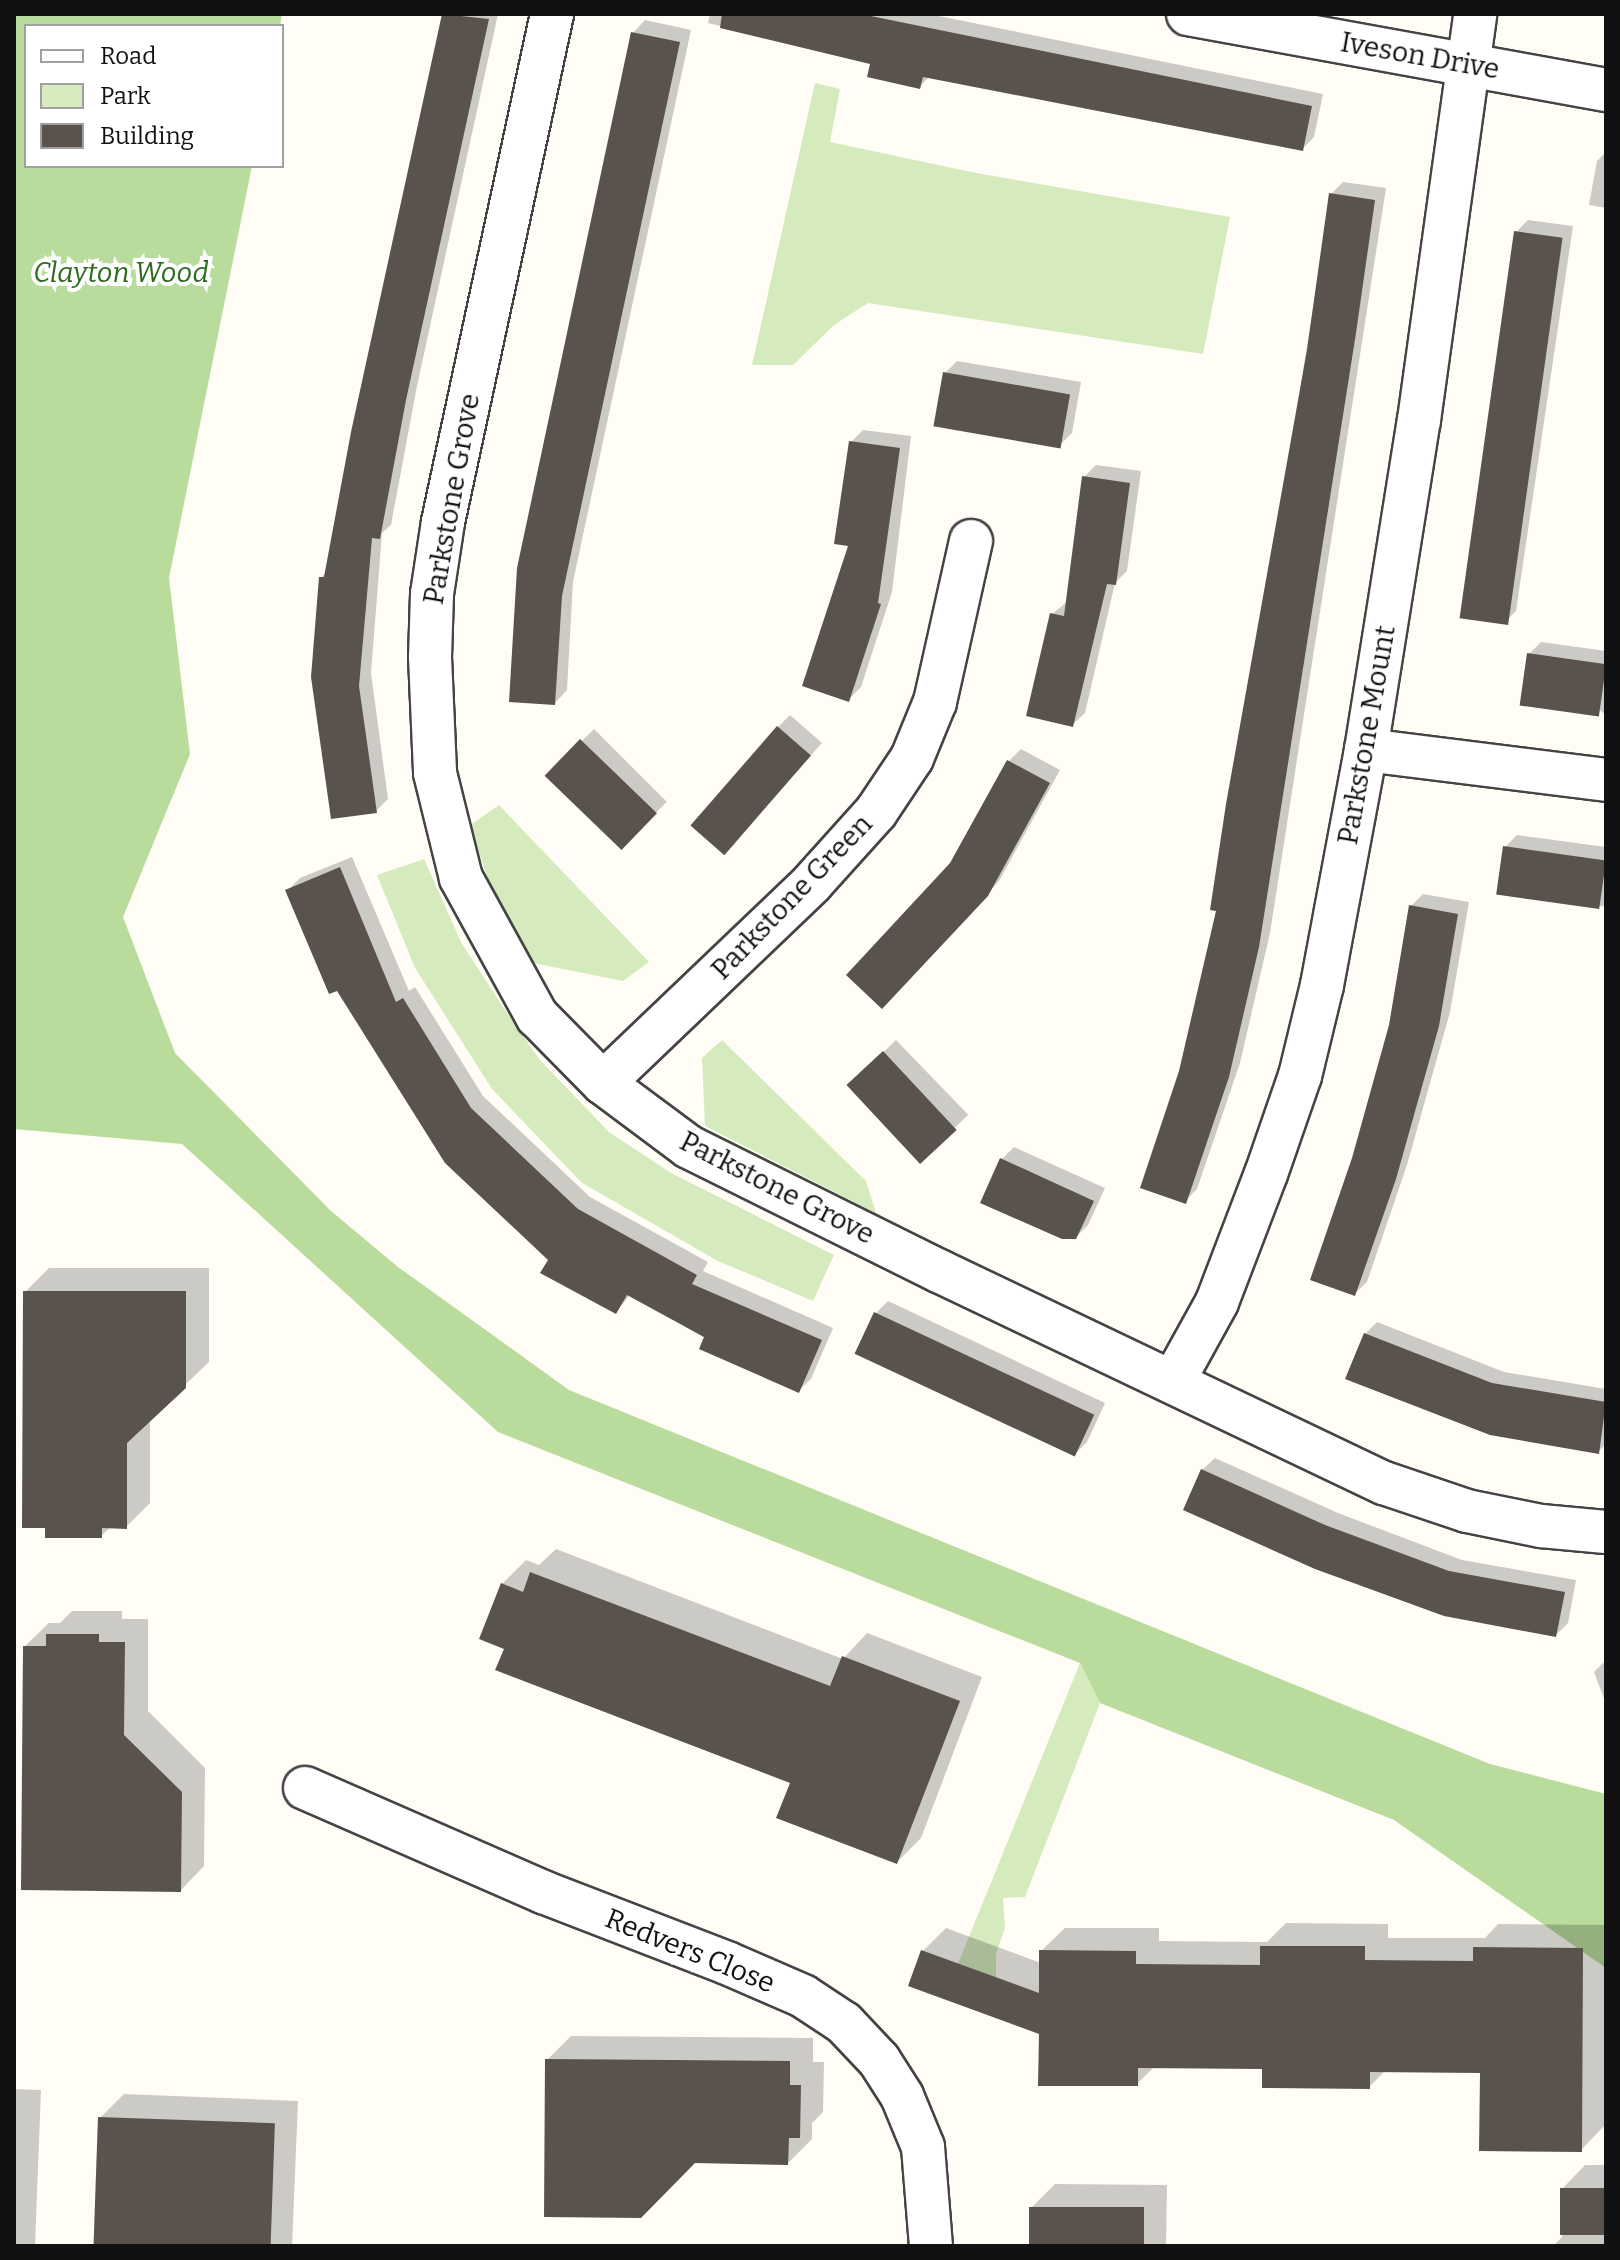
<!DOCTYPE html>
<html>
<head>
<meta charset="utf-8">
<style>
  body { margin:0 }
  #map { position:relative; width:1620px; height:2260px; overflow:hidden; background:#fffdf5; font-family:Bitter,serif }
  div>[style] { position:absolute }
  [style*='--x'] { left:calc(var(--x)*1px); top:calc(var(--y)*1px); width:calc(var(--w)*1px); rotate:calc(var(--a)*1deg) }
  .green>* { inset:0; background:#d5ebbd }
  .forest>* { inset:0; background:#b9dc9c }
  .shadow>* { inset:0; background:#0003; transform-origin:0 0 }
  .building>* { inset:0; background:#5a524d; transform-origin:0 0 }
  .roads { filter:drop-shadow(2px 0 #444) drop-shadow(-2px 0 #444) drop-shadow(0 2px #444) drop-shadow(0 -2px #444) }
  .street>* { height:42px; margin:-21px; padding:0 21px; transform-origin:21px; border-radius:21px; background:#fff }
  span { translate:-50% -50%; white-space:nowrap; text-align:center; line-height:1.15; -webkit-text-stroke:8px #fff; paint-order:stroke }
  .street-label { font-size:28px; color:#111 }
  .park-label { font-size:28px; color:#2f6b1f; font-style:italic }
  .frame { position:absolute; inset:0; border:16px solid #111; pointer-events:none }
  .legend { position:absolute; left:24px; top:24px; width:260px; height:144px; box-sizing:border-box; background:#fff; border:2px solid #a0a0a0; margin:0; padding:10px 14px; list-style:none; font-size:24px; color:#111 }
  .legend li { display:flex; align-items:center; gap:16px; height:40px }
  .legend b { width:40px; border:2px solid #a0a0a0 }
</style>
</head>
<body>
<div id="map">
  <div class="green">
    <i style="clip-path:polygon(815px 83px,840px 89px,830px 142px,976px 173px,1230px 217px,1203px 354px,868px 303px,834px 325px,793px 365px,752px 365px)"></i>
    <i style="clip-path:polygon(499px 805px,649px 962px,623px 981px,533px 963px,491px 886px,469px 826px)"></i>
    <i style="clip-path:polygon(424px 859px,462px 944px,509px 1016px,540px 1060px,609px 1132px,671px 1173px,834px 1255px,813px 1301px,718px 1261px,582px 1183px,492px 1089px,415px 968px,377px 875px)"></i>
    <i style="clip-path:polygon(722px 1040px,866px 1181px,876px 1213px,705px 1126px,702px 1058px)"></i>
    <i style="clip-path:polygon(1080px 1663px,1100px 1703px,1025px 1897px,1003px 1898px,1005px 1928px,996px 1953px,996px 1978px,958px 1964px)"></i>
  </div>
  <div class="forest">
    <i style="clip-path:polygon(14px 14px,282px 14px,280px 26px,26px 26px,26px 166px,252px 166px,169px 578px,190px 754px,123px 917px,175px 1053px,331px 1211px,398px 1267px,569px 1390px,1490px 1764px,1606px 1794px,1606px 1968px,1394px 1820px,1100px 1703px,1080px 1663px,498px 1432px,182px 1144px,14px 1129px)"></i>
  </div>
  <div class="shadow">
    <i style="clip-path:polygon(444px 14px,498px 14px,417px 386px,391px 525px,382px 533px,371px 673px,388px 799px,376px 811px,321px 578px,327px 571px,353px 432px)"></i>
    <i style="clip-path:polygon(710px 14px,929px 14px,1323px 94px,1314px 137px,1302px 149px,930px 76px,920px 86px,872px 63px,708px 23px)"></i>
    <i style="clip-path:polygon(645px 20px,691px 30px,573px 582px,567px 690px,555px 703px,511px 701px,633px 33px)"></i>
    <i style="clip-path:polygon(1606px 152px,1606px 208px,1589px 205px,1597px 161px)"></i>
    <i style="clip-path:polygon(1343px 182px,1386px 188px,1270px 933px,1240px 1063px,1197px 1189px,1185px 1201px,1181px 1072px,1218px 909px,1331px 194px)"></i>
    <i style="clip-path:polygon(1528px 220px,1573px 226px,1516px 611px,1504px 623px,1516px 232px)"></i>
    <i style="clip-path:polygon(957px 361px,1081px 382px,1072px 433px,1060px 445px,945px 373px)"></i>
    <i style="clip-path:polygon(863px 430px,911px 436px,892px 592px,861px 687px,849px 699px,851px 442px)"></i>
    <i style="clip-path:polygon(1096px 465px,1141px 471px,1127px 571px,1115px 583px,1085px 713px,1072px 725px,1052px 614px,1067px 602px,1084px 477px)"></i>
    <i style="clip-path:polygon(1541px 642px,1606px 651px,1606px 715px,1529px 654px)"></i>
    <i style="clip-path:polygon(790px 715px,822px 743px,735px 840px,778px 727px)"></i>
    <i style="left:594px;top:729px;width:103px;height:66px;rotate:45deg"></i>
    <i style="clip-path:polygon(1021px 749px,1060px 770px,999px 881px,894px 994px,952px 864px,1009px 761px)"></i>
    <i style="clip-path:polygon(1517px 835px,1606px 847px,1606px 903px,1602px 907px,1505px 847px)"></i>
    <i style="clip-path:polygon(352px 857px,409px 991px,415px 987px,483px 1096px,590px 1197px,708px 1262px,703px 1271px,833px 1328px,811px 1379px,798px 1391px,630px 1295px,616px 1312px,550px 1259px,288px 890px,300px 878px)"></i>
    <i style="clip-path:polygon(1423px 894px,1469px 902px,1450px 1012px,1407px 1165px,1367px 1282px,1354px 1294px,1354px 1159px,1391px 1026px,1411px 906px)"></i>
    <i style="left:896px;top:1040px;width:104px;height:64px;rotate:46deg"></i>
    <i style="clip-path:polygon(1014px 1147px,1105px 1188px,1088px 1225px,1076px 1237px,1002px 1159px)"></i>
    <i style="clip-path:polygon(49px 1268px,209px 1268px,209px 1362px,150px 1418px,150px 1503px,126px 1527px,111px 1527px,101px 1536px,25px 1292px)"></i>
    <i style="clip-path:polygon(888px 1301px,1105px 1403px,1087px 1442px,1075px 1454px,857px 1352px,876px 1313px)"></i>
    <i style="clip-path:polygon(1377px 1322px,1504px 1372px,1606px 1389px,1606px 1444px,1599px 1451px,1365px 1334px)"></i>
    <i style="clip-path:polygon(1215px 1458px,1338px 1513px,1462px 1560px,1576px 1580px,1568px 1623px,1556px 1635px,1202px 1470px)"></i>
    <i style="clip-path:polygon(556px 1549px,843px 1659px,867px 1633px,982px 1677px,921px 1838px,897px 1862px,792px 1782px,506px 1648px,502px 1584px,526px 1560px,539px 1565px)"></i>
    <i style="clip-path:polygon(72px 1611px,122px 1611px,122px 1619px,148px 1619px,148px 1711px,205px 1768px,204px 1866px,181px 1890px,25px 1646px,49px 1623px,60px 1623px)"></i>
    <i style="clip-path:polygon(1606px 1660px,1606px 1704px,1594px 1672px)"></i>
    <i style="clip-path:polygon(1286px 1923px,1388px 1924px,1388px 1938px,1485px 1938px,1498px 1924px,1606px 1925px,1604px 2126px,1581px 2150px,1482px 2071px,1386px 2070px,1369px 2087px,1264px 2067px,1155px 2066px,1137px 2084px,1041px 2032px,923px 1951px,946px 1928px,1041px 1963px,1041px 1951px,1065px 1928px,1159px 1928px,1159px 1941px,1267px 1942px)"></i>
    <i style="clip-path:polygon(571px 2036px,813px 2038px,813px 2062px,824px 2062px,823px 2112px,812px 2123px,812px 2139px,788px 2163px,547px 2060px)"></i>
    <i style="clip-path:polygon(14px 2089px,41px 2090px,35px 2246px,14px 2246px)"></i>
    <i style="clip-path:polygon(124px 2094px,298px 2101px,292px 2246px,95px 2246px,100px 2118px)"></i>
    <i style="clip-path:polygon(1585px 2165px,1606px 2165px,1606px 2246px,1553px 2246px,1562px 2237px,1562px 2189px)"></i>
    <i style="clip-path:polygon(1055px 2184px,1167px 2185px,1166px 2246px,1031px 2246px,1031px 2208px)"></i>
  </div>
  <div class="building">
    <i style="clip-path:polygon(442px 14px,489px 19px,406px 400px,380px 539px,372px 538px,359px 686px,377px 813px,331px 819px,311px 677px,319px 577px,324px 577px,351px 432px)"></i>
    <i style="clip-path:polygon(722px 14px,861px 14px,1312px 106px,1303px 151px,923px 77px,920px 89px,867px 77px,870px 64px,720px 28px)"></i>
    <i style="clip-path:polygon(631px 32px,680px 42px,562px 596px,555px 705px,509px 702px,517px 568px)"></i>
    <i style="clip-path:polygon(1329px 193px,1375px 200px,1356px 333px,1259px 947px,1229px 1077px,1186px 1204px,1140px 1188px,1179px 1071px,1216px 911px,1210px 910px,1226px 804px,1307px 350px)"></i>
    <i style="left:1514px;top:231px;width:49px;height:391px;rotate:8deg"></i>
    <i style="left:943px;top:372px;width:129px;height:55px;rotate:10deg"></i>
    <i style="clip-path:polygon(849px 441px,900px 448px,878px 603px,881px 604px,849px 702px,802px 686px,848px 546px,834px 544px)"></i>
    <i style="clip-path:polygon(1082px 476px,1130px 483px,1116px 585px,1107px 584px,1073px 727px,1026px 716px,1050px 613px,1064px 616px)"></i>
    <i style="left:1527px;top:653px;width:80px;height:53px;rotate:8deg"></i>
    <i style="left:777px;top:726px;width:45px;height:132px;rotate:41deg"></i>
    <i style="left:580px;top:739px;width:107px;height:51px;rotate:44deg"></i>
    <i style="clip-path:polygon(1007px 760px,1050px 783px,988px 896px,882px 1009px,846px 975px,950px 863px)"></i>
    <i style="left:1503px;top:846px;width:104px;height:49px;rotate:8deg"></i>
    <i style="clip-path:polygon(340px 867px,396px 1002px,403px 998px,471px 1108px,578px 1209px,697px 1275px,692px 1284px,822px 1340px,799px 1393px,699px 1349px,704px 1337px,627px 1295px,616px 1314px,540px 1273px,548px 1260px,445px 1163px,337px 991px,329px 994px,285px 890px)"></i>
    <i style="clip-path:polygon(1409px 905px,1458px 914px,1439px 1026px,1396px 1179px,1355px 1296px,1310px 1280px,1352px 1158px,1389px 1025px)"></i>
    <i style="left:883px;top:1051px;width:108px;height:50px;rotate:47deg"></i>
    <i style="clip-path:polygon(1000px 1158px,1094px 1201px,1076px 1239px,1062px 1239px,980px 1203px)"></i>
    <i style="clip-path:polygon(23px 1291px,186px 1291px,186px 1388px,127px 1443px,127px 1529px,102px 1528px,102px 1538px,45px 1538px,45px 1528px,22px 1528px)"></i>
    <i style="left:874px;top:1312px;width:243px;height:46px;rotate:25deg"></i>
    <i style="clip-path:polygon(1364px 1333px,1492px 1383px,1606px 1402px,1599px 1454px,1490px 1435px,1345px 1379px)"></i>
    <i style="clip-path:polygon(1201px 1469px,1325px 1525px,1449px 1571px,1565px 1592px,1556px 1637px,1444px 1616px,1315px 1569px,1183px 1510px)"></i>
    <i style="clip-path:polygon(530px 1572px,830px 1686px,842px 1656px,960px 1701px,897px 1864px,776px 1818px,790px 1783px,495px 1670px,504px 1649px,479px 1639px,501px 1583px,523px 1592px)"></i>
    <i style="clip-path:polygon(46px 1634px,99px 1634px,99px 1642px,125px 1642px,124px 1735px,182px 1792px,181px 1892px,21px 1890px,23px 1646px,46px 1646px)"></i>
    <i style="clip-path:polygon(1260px 1946px,1365px 1946px,1365px 1960px,1473px 1961px,1473px 1947px,1583px 1948px,1582px 2152px,1479px 2151px,1480px 2073px,1370px 2072px,1370px 2089px,1262px 2088px,1262px 2069px,1138px 2068px,1138px 2086px,1038px 2086px,1039px 2034px,908px 1986px,921px 1950px,1039px 1993px,1039px 1950px,1136px 1951px,1136px 1964px,1260px 1965px)"></i>
    <i style="clip-path:polygon(545px 2059px,790px 2061px,790px 2085px,801px 2085px,800px 2138px,789px 2138px,788px 2165px,695px 2163px,641px 2218px,544px 2217px)"></i>
    <i style="left:98px;top:2117px;width:177px;height:129px;rotate:2deg"></i>
    <i style="left:1560px;top:2188px;width:46px;height:47px"></i>
    <i style="left:1029px;top:2207px;width:115px;height:39px"></i>
  </div>
  <div class="roads">
    <div class="street">
      <i style="--x:552;--y:14;--w:520;--a:102.11"></i>
      <i style="--x:443;--y:522;--w:73;--a:98.7"></i>
      <i style="--x:432;--y:594;--w:63;--a:91.8"></i>
      <i style="--x:430;--y:657;--w:116;--a:87.5"></i>
      <i style="--x:435;--y:773;--w:108;--a:76.1"></i>
      <i style="--x:461;--y:878;--w:158;--a:61.2"></i>
      <i style="--x:537;--y:1016;--w:94;--a:45.4"></i>
      <i style="--x:603;--y:1083;--w:107;--a:36.7"></i>
      <i style="--x:689;--y:1147;--w:279;--a:26.4"></i>
      <i style="--x:939;--y:1271;--w:493;--a:25.5"></i>
      <i style="--x:1384;--y:1483;--w:88;--a:18.6"></i>
      <i style="--x:1467;--y:1511;--w:76;--a:11.5"></i>
      <i style="--x:1541;--y:1526;--w:65;--a:5.3"></i>
      <i style="--x:1188;--y:14;--w:425;--a:10.3"></i>
      <i style="--x:1366;--y:750;--w:242;--a:7.1"></i>
      <i style="--x:603;--y:1083;--w:289;--a:-43.7"></i>
      <i style="--x:812;--y:883;--w:96;--a:-48"></i>
      <i style="--x:876;--y:812;--w:65;--a:-56.3"></i>
      <i style="--x:912;--y:758;--w:61;--a:-67.7"></i>
      <i style="--x:935;--y:702;--w:165;--a:-77.4"></i>
      <i style="--x:1174;--y:1380;--w:89;--a:-61.1"></i>
      <i style="--x:1217;--y:1302;--w:137;--a:-69.1"></i>
      <i style="--x:1266;--y:1174;--w:104;--a:-70.9"></i>
      <i style="--x:1300;--y:1076;--w:94;--a:-76.4"></i>
      <i style="--x:1322;--y:985;--w:239;--a:-79.4"></i>
      <i style="--x:1366;--y:750;--w:334;--a:-80.9"></i>
      <i style="--x:1419;--y:420;--w:410;--a:-82.1"></i>
      <i style="--x:305;--y:1788;--w:260;--a:23.6"></i>
      <i style="--x:543;--y:1892;--w:197;--a:21.1"></i>
      <i style="--x:727;--y:1963;--w:83;--a:23.5"></i>
      <i style="--x:803;--y:1996;--w:49;--a:33.4"></i>
      <i style="--x:844;--y:2023;--w:51;--a:46.6"></i>
      <i style="--x:879;--y:2060;--w:43;--a:57.4"></i>
      <i style="--x:902;--y:2096;--w:55;--a:67.6"></i>
      <i style="--x:923;--y:2147;--w:99;--a:85.4"></i>
    </div>
  </div>
  <div class="street-label">
    <span style="left:1420px;top:56px;rotate:10deg">Iveson Drive</span>
    <span style="left:452px;top:499px;rotate:-80deg">Parkstone Grove</span>
    <span style="left:1367px;top:735px;rotate:-80deg">Parkstone Mount</span>
    <span style="left:792px;top:897px;rotate:-46deg">Parkstone Green</span>
    <span style="left:777px;top:1188px;rotate:27deg">Parkstone Grove</span>
    <span style="left:690px;top:1951px;rotate:22deg">Redvers Close</span>
  </div>
  <div class="park-label">
    <span style="left:121px;top:273px">Clayton Wood</span>
  </div>
  <div class="frame"></div>
  <ul class="legend">
  <li><b style="height:10px;background:#fff"></b>Road</li>
  <li><b style="height:22px;background:#d5ebbd"></b>Park</li>
  <li><b style="height:22px;background:#5a524d"></b>Building</li>
  </ul>
</div>
</body>
</html>
